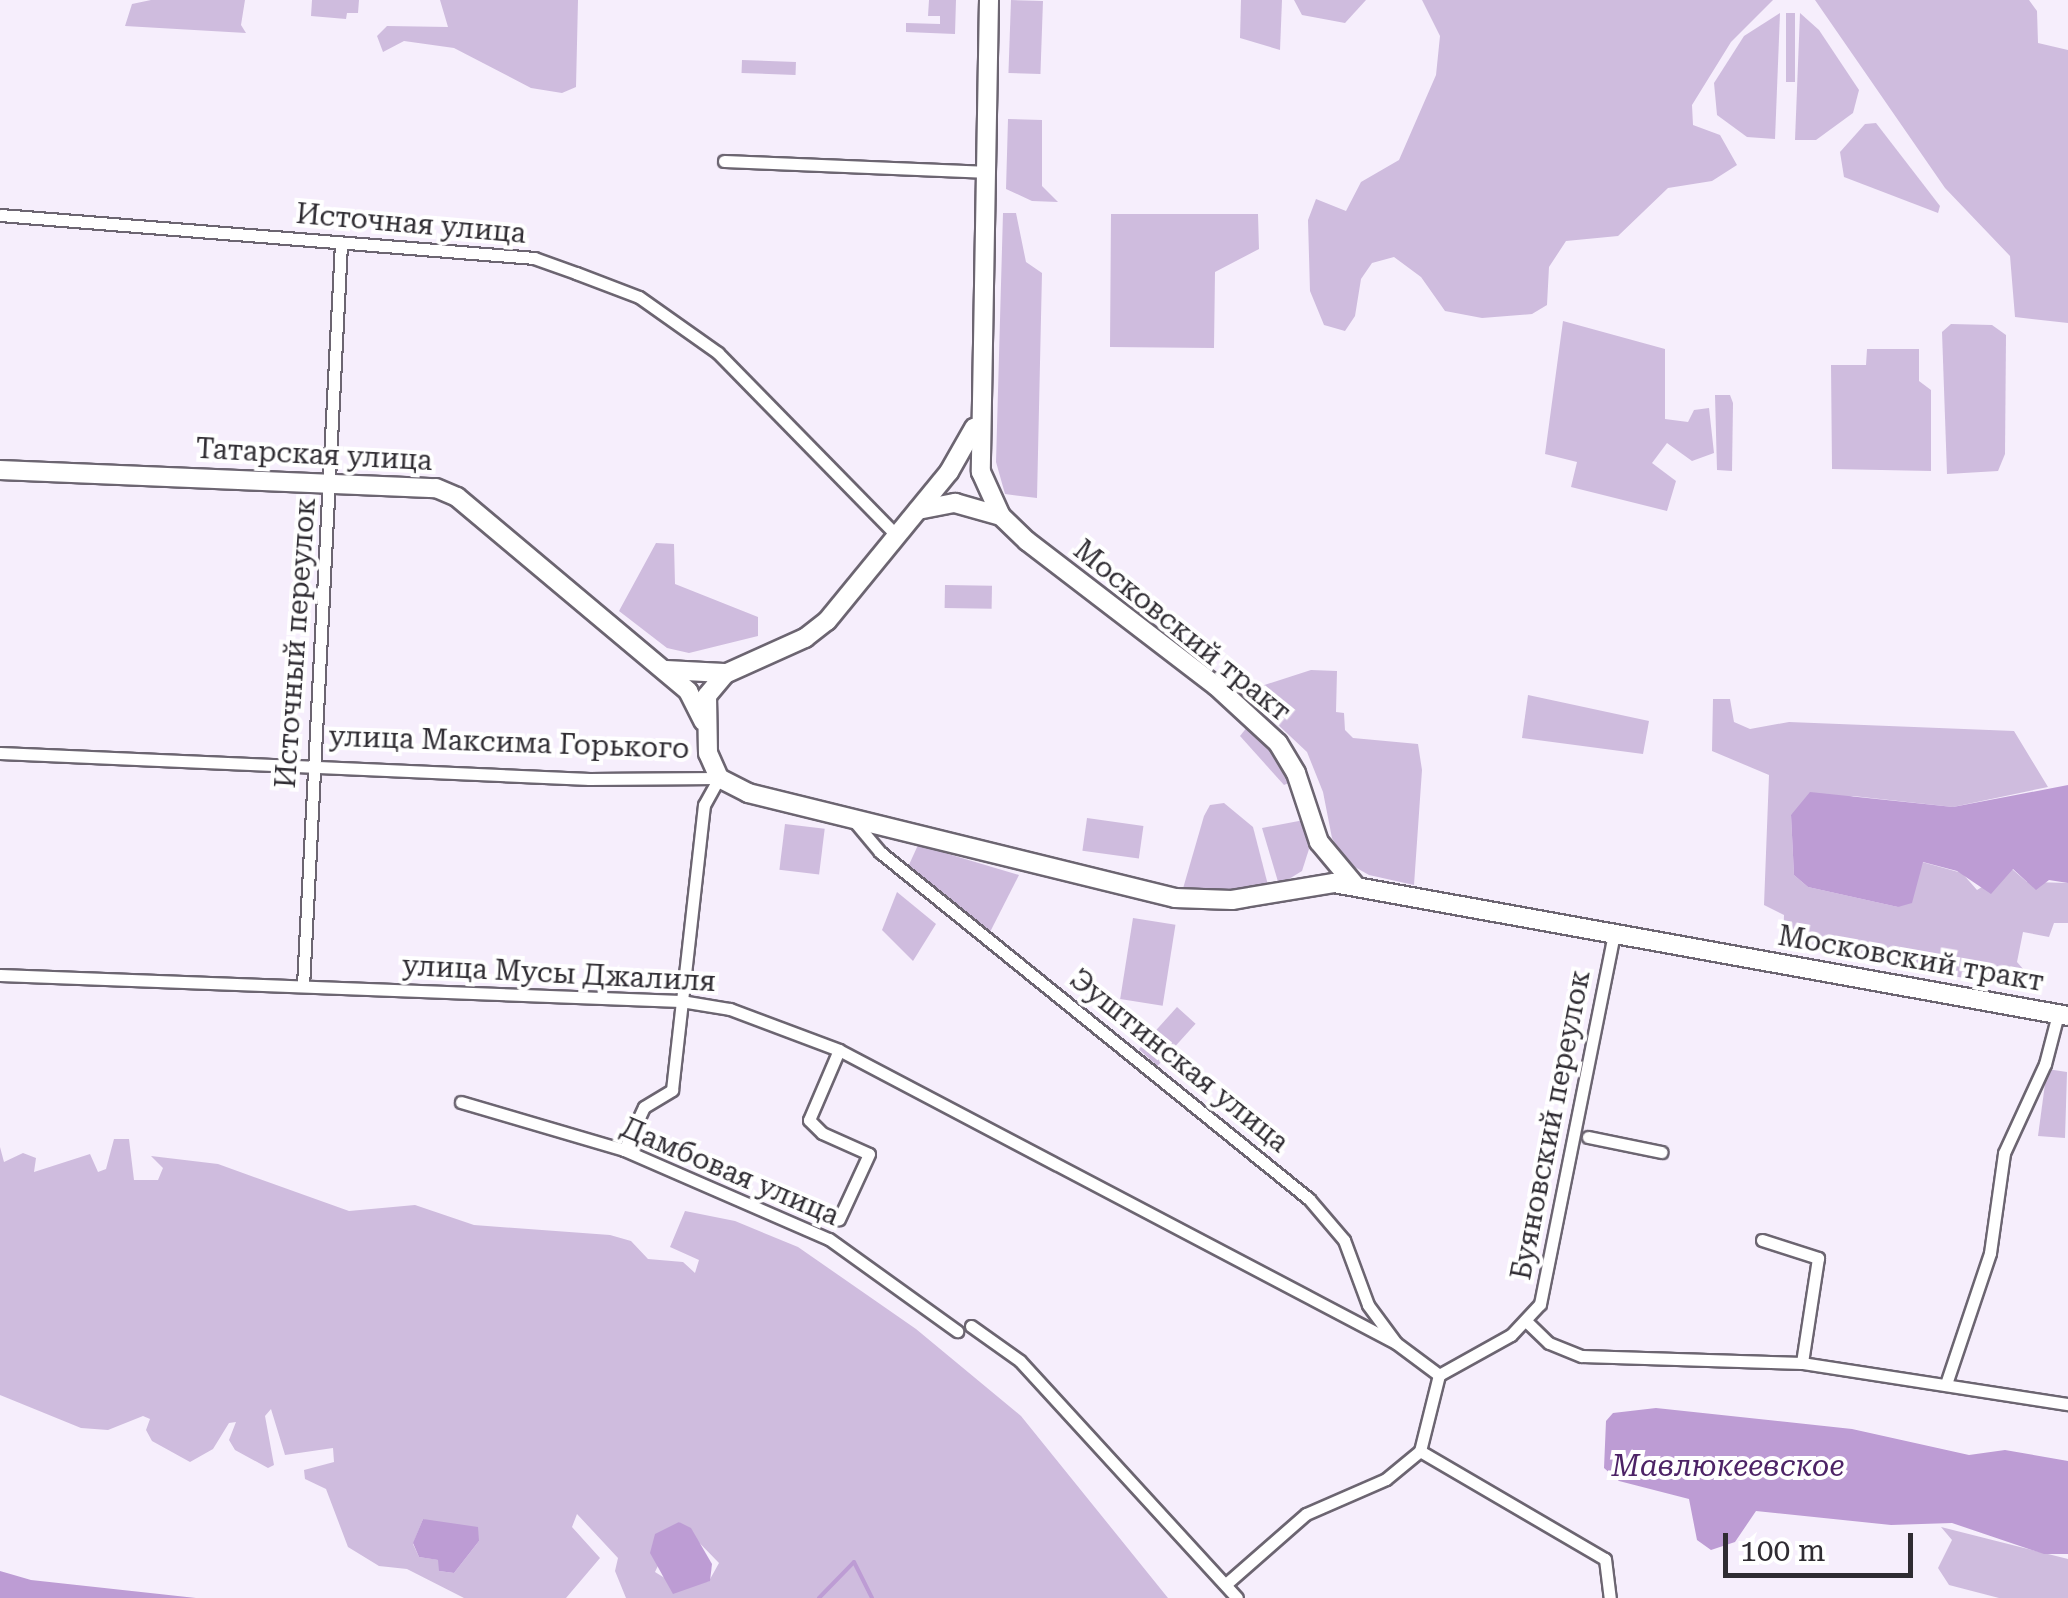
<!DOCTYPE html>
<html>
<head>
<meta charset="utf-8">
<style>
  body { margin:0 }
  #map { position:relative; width:2068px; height:1598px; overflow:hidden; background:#f6eefc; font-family:"Roboto Serif",serif }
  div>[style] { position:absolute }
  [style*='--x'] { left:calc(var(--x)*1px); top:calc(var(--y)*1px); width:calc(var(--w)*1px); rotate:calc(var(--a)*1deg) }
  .green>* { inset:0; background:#cfbcde; transform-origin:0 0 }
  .water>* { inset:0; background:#bd9cd4 }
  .stream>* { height:4px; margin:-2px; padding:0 2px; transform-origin:2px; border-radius:2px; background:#bd9cd4 }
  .roads { filter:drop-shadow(2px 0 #6c6571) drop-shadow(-2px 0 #6c6571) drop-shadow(0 2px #6c6571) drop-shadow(0 -2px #6c6571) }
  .street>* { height:11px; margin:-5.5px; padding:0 5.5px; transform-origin:5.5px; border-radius:5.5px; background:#fff }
  .secondary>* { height:18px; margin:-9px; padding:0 9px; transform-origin:9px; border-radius:9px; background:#fff }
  span { translate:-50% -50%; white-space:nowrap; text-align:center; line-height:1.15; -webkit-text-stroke:8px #fff; paint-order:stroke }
  .street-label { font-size:28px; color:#2f2c32 }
  .water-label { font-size:30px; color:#4d2366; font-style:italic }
  .scale { position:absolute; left:1723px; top:1533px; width:190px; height:45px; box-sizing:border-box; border:5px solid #2f2c32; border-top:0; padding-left:12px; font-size:30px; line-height:35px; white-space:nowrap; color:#2f2c32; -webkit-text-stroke:8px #fff; paint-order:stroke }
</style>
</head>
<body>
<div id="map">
  <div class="green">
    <i style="clip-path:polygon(151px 0,245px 0,241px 25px,246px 33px,125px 26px,132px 4px)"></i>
    <i style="clip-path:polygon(312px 0,359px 0,358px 13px,347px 13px,346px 19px,311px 16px)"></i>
    <i style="clip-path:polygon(440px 0,578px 0,576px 87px,562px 93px,531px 88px,454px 48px,404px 41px,383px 52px,377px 36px,387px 26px,448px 27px)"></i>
    <i style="clip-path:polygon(929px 0,956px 0,955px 34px,906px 32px,906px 23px,940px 24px,940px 16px,928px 16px)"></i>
    <i style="left:1011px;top:0;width:32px;height:73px;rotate:2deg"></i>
    <i style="clip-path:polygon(1241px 0,1282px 0,1280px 50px,1240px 38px)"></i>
    <i style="clip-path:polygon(1294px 0,1366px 0,1345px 23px,1302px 15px)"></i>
    <i style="clip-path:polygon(1422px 0,1773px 0,1731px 42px,1692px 105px,1693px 125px,1720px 135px,1737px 165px,1712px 181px,1668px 188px,1618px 236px,1566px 241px,1549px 267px,1547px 305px,1532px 314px,1482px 318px,1445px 311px,1421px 277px,1394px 257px,1372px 263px,1361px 279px,1355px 316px,1345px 331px,1324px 325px,1310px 291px,1308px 220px,1316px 199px,1346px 211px,1361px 182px,1399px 160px,1436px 75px,1440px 36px)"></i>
    <i style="clip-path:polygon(1815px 0,2029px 0,2037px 11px,2038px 43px,2068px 50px,2068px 323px,2015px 317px,2010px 256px,1945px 188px)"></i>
    <i style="clip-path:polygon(1780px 13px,1775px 139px,1747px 137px,1717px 115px,1714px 83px,1744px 36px)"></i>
    <i style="left:1786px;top:13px;width:9px;height:69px"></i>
    <i style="clip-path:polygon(1800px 13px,1819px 30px,1859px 90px,1853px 113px,1816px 140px,1795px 140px)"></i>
    <i style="left:742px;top:60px;width:54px;height:13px;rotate:2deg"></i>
    <i style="clip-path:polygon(1008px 119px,1042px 120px,1042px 186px,1058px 202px,1032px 201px,1006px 189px)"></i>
    <i style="clip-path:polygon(1876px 123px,1940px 206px,1938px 213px,1844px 177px,1840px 152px,1865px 124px)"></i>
    <i style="clip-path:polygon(1003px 213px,1016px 213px,1026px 262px,1042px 273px,1037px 498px,1005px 494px,996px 462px)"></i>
    <i style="clip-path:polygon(1111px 214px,1258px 214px,1259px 249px,1215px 272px,1214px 348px,1110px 347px)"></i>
    <i style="clip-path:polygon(1563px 321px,1665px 349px,1665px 419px,1688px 422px,1694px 410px,1709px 408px,1714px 453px,1692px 461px,1667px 443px,1652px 463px,1676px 481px,1667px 511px,1571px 487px,1577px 462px,1545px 454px)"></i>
    <i style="clip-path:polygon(1951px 324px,1992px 325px,2006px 335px,2005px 454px,1998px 471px,1947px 474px,1942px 332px)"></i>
    <i style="clip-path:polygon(1867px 349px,1919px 349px,1919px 381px,1931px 390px,1931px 471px,1832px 469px,1831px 365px,1866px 365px)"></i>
    <i style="clip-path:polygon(1715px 395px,1730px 395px,1733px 403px,1732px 471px,1717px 470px)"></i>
    <i style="clip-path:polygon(656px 543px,674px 544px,675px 584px,758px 617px,758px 636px,689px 653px,667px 648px,619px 611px)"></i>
    <i style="left:945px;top:585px;width:47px;height:23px;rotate:1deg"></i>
    <i style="clip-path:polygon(1311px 670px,1337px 671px,1336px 712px,1344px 713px,1345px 730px,1353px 738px,1418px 744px,1422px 770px,1414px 885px,1369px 875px,1346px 862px,1332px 838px,1323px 792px,1307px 752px,1243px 692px)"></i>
    <i style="clip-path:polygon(1528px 695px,1649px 721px,1643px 754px,1522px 738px)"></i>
    <i style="clip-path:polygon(1713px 699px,1730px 699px,1734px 722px,1750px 729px,1789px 722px,2014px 731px,2048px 787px,1953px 807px,1853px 796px,1791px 815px,1794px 875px,1808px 887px,1898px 907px,1922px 862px,1962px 873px,1977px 890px,2012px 869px,2027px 882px,2068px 883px,2068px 923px,2054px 923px,2049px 937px,2023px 932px,2017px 962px,2024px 970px,2010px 987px,1783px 943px,1784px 915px,1764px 905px,1769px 775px,1712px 751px)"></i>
    <i style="clip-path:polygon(1248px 726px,1278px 759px,1291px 782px,1284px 785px,1240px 736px)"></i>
    <i style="clip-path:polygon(1224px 803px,1253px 827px,1269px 889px,1182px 892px,1204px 816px,1210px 805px)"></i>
    <i style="left:1087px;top:818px;width:57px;height:33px;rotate:8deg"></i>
    <i style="clip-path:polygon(1304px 820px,1309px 849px,1302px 871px,1279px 885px,1262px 828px)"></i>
    <i style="left:785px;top:824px;width:40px;height:46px;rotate:7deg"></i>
    <i style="clip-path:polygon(918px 845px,1019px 875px,989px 934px,908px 867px)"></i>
    <i style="clip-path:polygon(897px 892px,936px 924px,913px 961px,882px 930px)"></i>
    <i style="left:1133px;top:918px;width:43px;height:82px;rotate:9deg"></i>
    <i style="left:1177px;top:1007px;width:25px;height:57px;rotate:42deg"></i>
    <i style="clip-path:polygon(2047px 1069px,2067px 1072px,2065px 1138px,2038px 1136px)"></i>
    <i style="clip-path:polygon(evenodd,114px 1139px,129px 1139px,134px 1180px,158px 1180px,163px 1168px,151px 1156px,218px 1164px,349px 1211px,415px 1205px,474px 1225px,610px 1235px,631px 1241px,648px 1259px,683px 1262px,695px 1273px,699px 1260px,670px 1247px,685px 1211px,735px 1221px,798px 1247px,916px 1329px,1021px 1416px,1168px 1598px,626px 1598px,615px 1571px,618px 1558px,577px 1514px,572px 1527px,600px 1558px,566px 1598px,464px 1598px,407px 1569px,379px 1566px,348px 1547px,326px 1489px,305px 1479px,304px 1470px,334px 1462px,333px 1448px,285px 1455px,271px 1409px,265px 1416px,274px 1465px,268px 1468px,235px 1450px,229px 1440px,236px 1422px,229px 1423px,213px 1449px,190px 1462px,152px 1441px,146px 1430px,150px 1419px,143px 1416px,108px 1430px,81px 1428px,0 1395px,0 1147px,4px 1162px,23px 1153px,36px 1158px,34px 1172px,90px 1154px,98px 1172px,106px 1169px,114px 1139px,423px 1519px,479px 1541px,454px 1573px,439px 1571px,439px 1560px,419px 1557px,413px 1544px,423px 1519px,114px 1139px,679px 1522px,719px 1563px,709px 1581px,681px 1588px,655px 1572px,679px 1522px)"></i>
    <i style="clip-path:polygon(1941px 1527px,2068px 1559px,2068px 1598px,1999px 1598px,1949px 1585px,1938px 1568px,1952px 1540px)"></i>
  </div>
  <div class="water">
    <i style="clip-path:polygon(2068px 785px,2068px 883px,2049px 880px,2036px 890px,2013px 869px,1991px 894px,1957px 871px,1923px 862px,1912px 903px,1898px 907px,1808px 887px,1794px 875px,1791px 815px,1810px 792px,1953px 807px)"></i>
    <i style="clip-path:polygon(1656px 1408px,1852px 1429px,1969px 1455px,2005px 1450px,2068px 1461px,2068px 1554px,2044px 1554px,1952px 1523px,1891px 1525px,1756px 1511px,1735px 1542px,1711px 1550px,1697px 1540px,1689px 1499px,1619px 1481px,1604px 1468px,1606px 1421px,1613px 1413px)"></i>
    <i style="clip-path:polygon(423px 1519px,478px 1527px,479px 1541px,454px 1573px,439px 1571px,438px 1560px,419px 1557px,413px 1543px)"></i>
    <i style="clip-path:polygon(679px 1522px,691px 1528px,712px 1564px,710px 1581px,673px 1594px,650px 1553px,655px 1534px)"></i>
    <i style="clip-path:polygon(0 1571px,31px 1580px,196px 1598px,0 1598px)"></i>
  </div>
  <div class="stream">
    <i style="--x:819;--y:1598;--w:50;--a:-45.8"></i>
    <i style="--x:854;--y:1562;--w:40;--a:63.4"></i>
  </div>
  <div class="roads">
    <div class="street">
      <i style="--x:724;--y:161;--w:260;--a:2.4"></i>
      <i style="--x:0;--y:215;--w:536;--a:4.6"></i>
      <i style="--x:534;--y:258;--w:45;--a:19.7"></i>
      <i style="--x:576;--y:273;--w:67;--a:20.9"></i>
      <i style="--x:639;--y:297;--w:97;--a:35.3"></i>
      <i style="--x:718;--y:353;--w:256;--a:45.6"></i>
      <i style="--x:0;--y:753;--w:590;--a:2.53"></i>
      <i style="--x:589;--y:779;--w:130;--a:-0.4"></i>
      <i style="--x:854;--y:821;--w:40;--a:50"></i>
      <i style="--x:880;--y:852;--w:552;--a:38.97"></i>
      <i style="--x:1309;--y:1199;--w:54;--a:49.5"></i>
      <i style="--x:1344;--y:1240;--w:69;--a:69.7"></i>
      <i style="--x:1368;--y:1305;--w:47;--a:53.6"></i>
      <i style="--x:1396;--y:1343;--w:54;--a:36.7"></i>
      <i style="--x:0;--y:975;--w:681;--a:2.19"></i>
      <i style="--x:681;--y:1001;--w:50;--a:9.3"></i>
      <i style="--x:730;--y:1009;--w:116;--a:20.6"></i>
      <i style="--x:839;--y:1050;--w:629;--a:27.75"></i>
      <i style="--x:303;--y:986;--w:744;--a:-87.07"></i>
      <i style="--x:839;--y:1050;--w:76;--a:113.2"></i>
      <i style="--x:809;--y:1120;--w:18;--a:45"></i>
      <i style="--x:822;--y:1133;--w:51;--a:24.1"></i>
      <i style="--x:869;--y:1154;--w:72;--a:114.8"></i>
      <i style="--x:461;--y:1102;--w:170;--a:16.4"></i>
      <i style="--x:624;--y:1150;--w:223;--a:23.5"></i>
      <i style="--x:829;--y:1239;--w:158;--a:35.7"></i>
      <i style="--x:1588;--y:1137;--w:75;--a:11.6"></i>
      <i style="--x:624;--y:1150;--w:47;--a:-65.1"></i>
      <i style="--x:644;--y:1107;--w:33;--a:-31"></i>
      <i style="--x:672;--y:1090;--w:287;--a:-83.6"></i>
      <i style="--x:704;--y:805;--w:31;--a:-61"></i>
      <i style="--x:1762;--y:1240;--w:59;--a:17.8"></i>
      <i style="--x:1818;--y:1258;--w:106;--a:98.7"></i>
      <i style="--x:1527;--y:1322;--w:30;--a:44"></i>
      <i style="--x:1549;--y:1343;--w:35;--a:22"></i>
      <i style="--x:1582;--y:1356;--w:220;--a:1.8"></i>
      <i style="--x:1802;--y:1363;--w:269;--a:8.8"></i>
      <i style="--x:971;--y:1326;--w:60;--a:35.5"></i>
      <i style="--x:1020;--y:1361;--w:321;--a:47.5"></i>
      <i style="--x:1947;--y:1381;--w:135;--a:-71.4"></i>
      <i style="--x:1990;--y:1253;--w:101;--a:-82"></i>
      <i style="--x:2004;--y:1153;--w:98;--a:-65.3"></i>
      <i style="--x:2045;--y:1064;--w:52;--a:-75.4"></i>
      <i style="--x:1420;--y:1451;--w:214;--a:30.3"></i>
      <i style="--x:1605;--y:1559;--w:39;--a:83"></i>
      <i style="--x:1226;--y:1584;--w:106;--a:-41.2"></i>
      <i style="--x:1306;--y:1514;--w:87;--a:-23.6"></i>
      <i style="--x:1386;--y:1479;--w:44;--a:-39.5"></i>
      <i style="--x:1420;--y:1451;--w:78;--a:-76"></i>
      <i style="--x:1439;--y:1375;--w:82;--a:-29.1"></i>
      <i style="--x:1511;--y:1335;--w:42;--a:-46.9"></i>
      <i style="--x:1540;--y:1304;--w:377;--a:-78.7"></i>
    </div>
    <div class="secondary">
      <i style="--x:989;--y:0;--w:472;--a:91"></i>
      <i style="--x:981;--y:472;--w:48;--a:65.6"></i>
      <i style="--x:1001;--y:516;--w:36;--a:44"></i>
      <i style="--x:1027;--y:541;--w:238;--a:37.5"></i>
      <i style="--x:1216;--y:686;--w:84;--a:42.6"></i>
      <i style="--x:1278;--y:743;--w:35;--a:59"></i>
      <i style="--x:1296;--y:773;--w:73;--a:71.6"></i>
      <i style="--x:1319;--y:842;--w:56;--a:50.1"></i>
      <i style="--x:0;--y:470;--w:436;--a:2.4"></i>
      <i style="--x:436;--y:488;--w:23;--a:23"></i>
      <i style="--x:457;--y:497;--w:302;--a:40"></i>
      <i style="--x:688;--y:691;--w:34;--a:63"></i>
      <i style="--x:918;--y:510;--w:38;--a:-11"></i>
      <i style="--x:955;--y:503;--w:48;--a:15.8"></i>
      <i style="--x:666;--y:670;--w:58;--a:3"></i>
      <i style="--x:726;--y:673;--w:30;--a:130"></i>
      <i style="--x:707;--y:696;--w:57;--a:89"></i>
      <i style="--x:708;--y:753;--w:27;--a:66"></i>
      <i style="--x:719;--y:778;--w:33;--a:27"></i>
      <i style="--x:748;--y:793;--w:440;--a:13.8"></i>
      <i style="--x:1175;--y:898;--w:57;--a:2"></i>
      <i style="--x:1232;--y:900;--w:103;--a:-9.5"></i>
      <i style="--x:1334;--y:883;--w:746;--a:10.27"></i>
      <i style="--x:716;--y:678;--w:98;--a:-24.2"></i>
      <i style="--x:805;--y:638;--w:28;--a:-38"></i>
      <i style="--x:827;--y:621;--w:193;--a:-50.7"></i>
      <i style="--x:949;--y:472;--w:51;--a:-60.4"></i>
    </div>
  </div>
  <div class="street-label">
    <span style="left:411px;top:224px;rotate:5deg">Источная улица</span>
    <span style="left:314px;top:455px;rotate:3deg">Татарская улица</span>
    <span style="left:1182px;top:631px;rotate:39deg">Московский тракт</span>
    <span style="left:296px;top:643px;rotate:-86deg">Источный переулок</span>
    <span style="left:509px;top:743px;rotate:2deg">улица Максима Горького</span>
    <span style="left:1911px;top:959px;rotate:10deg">Московский тракт</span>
    <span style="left:559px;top:974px;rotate:3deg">улица Мусы Джалиля</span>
    <span style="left:1179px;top:1061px;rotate:39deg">Эуштинская улица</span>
    <span style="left:1551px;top:1125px;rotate:-79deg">Буяновский переулок</span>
    <span style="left:730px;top:1172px;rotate:23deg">Дамбовая улица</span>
  </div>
  <div class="water-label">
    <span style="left:1728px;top:1466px">Мавлюкеевское</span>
  </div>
  <div class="scale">100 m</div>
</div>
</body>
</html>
